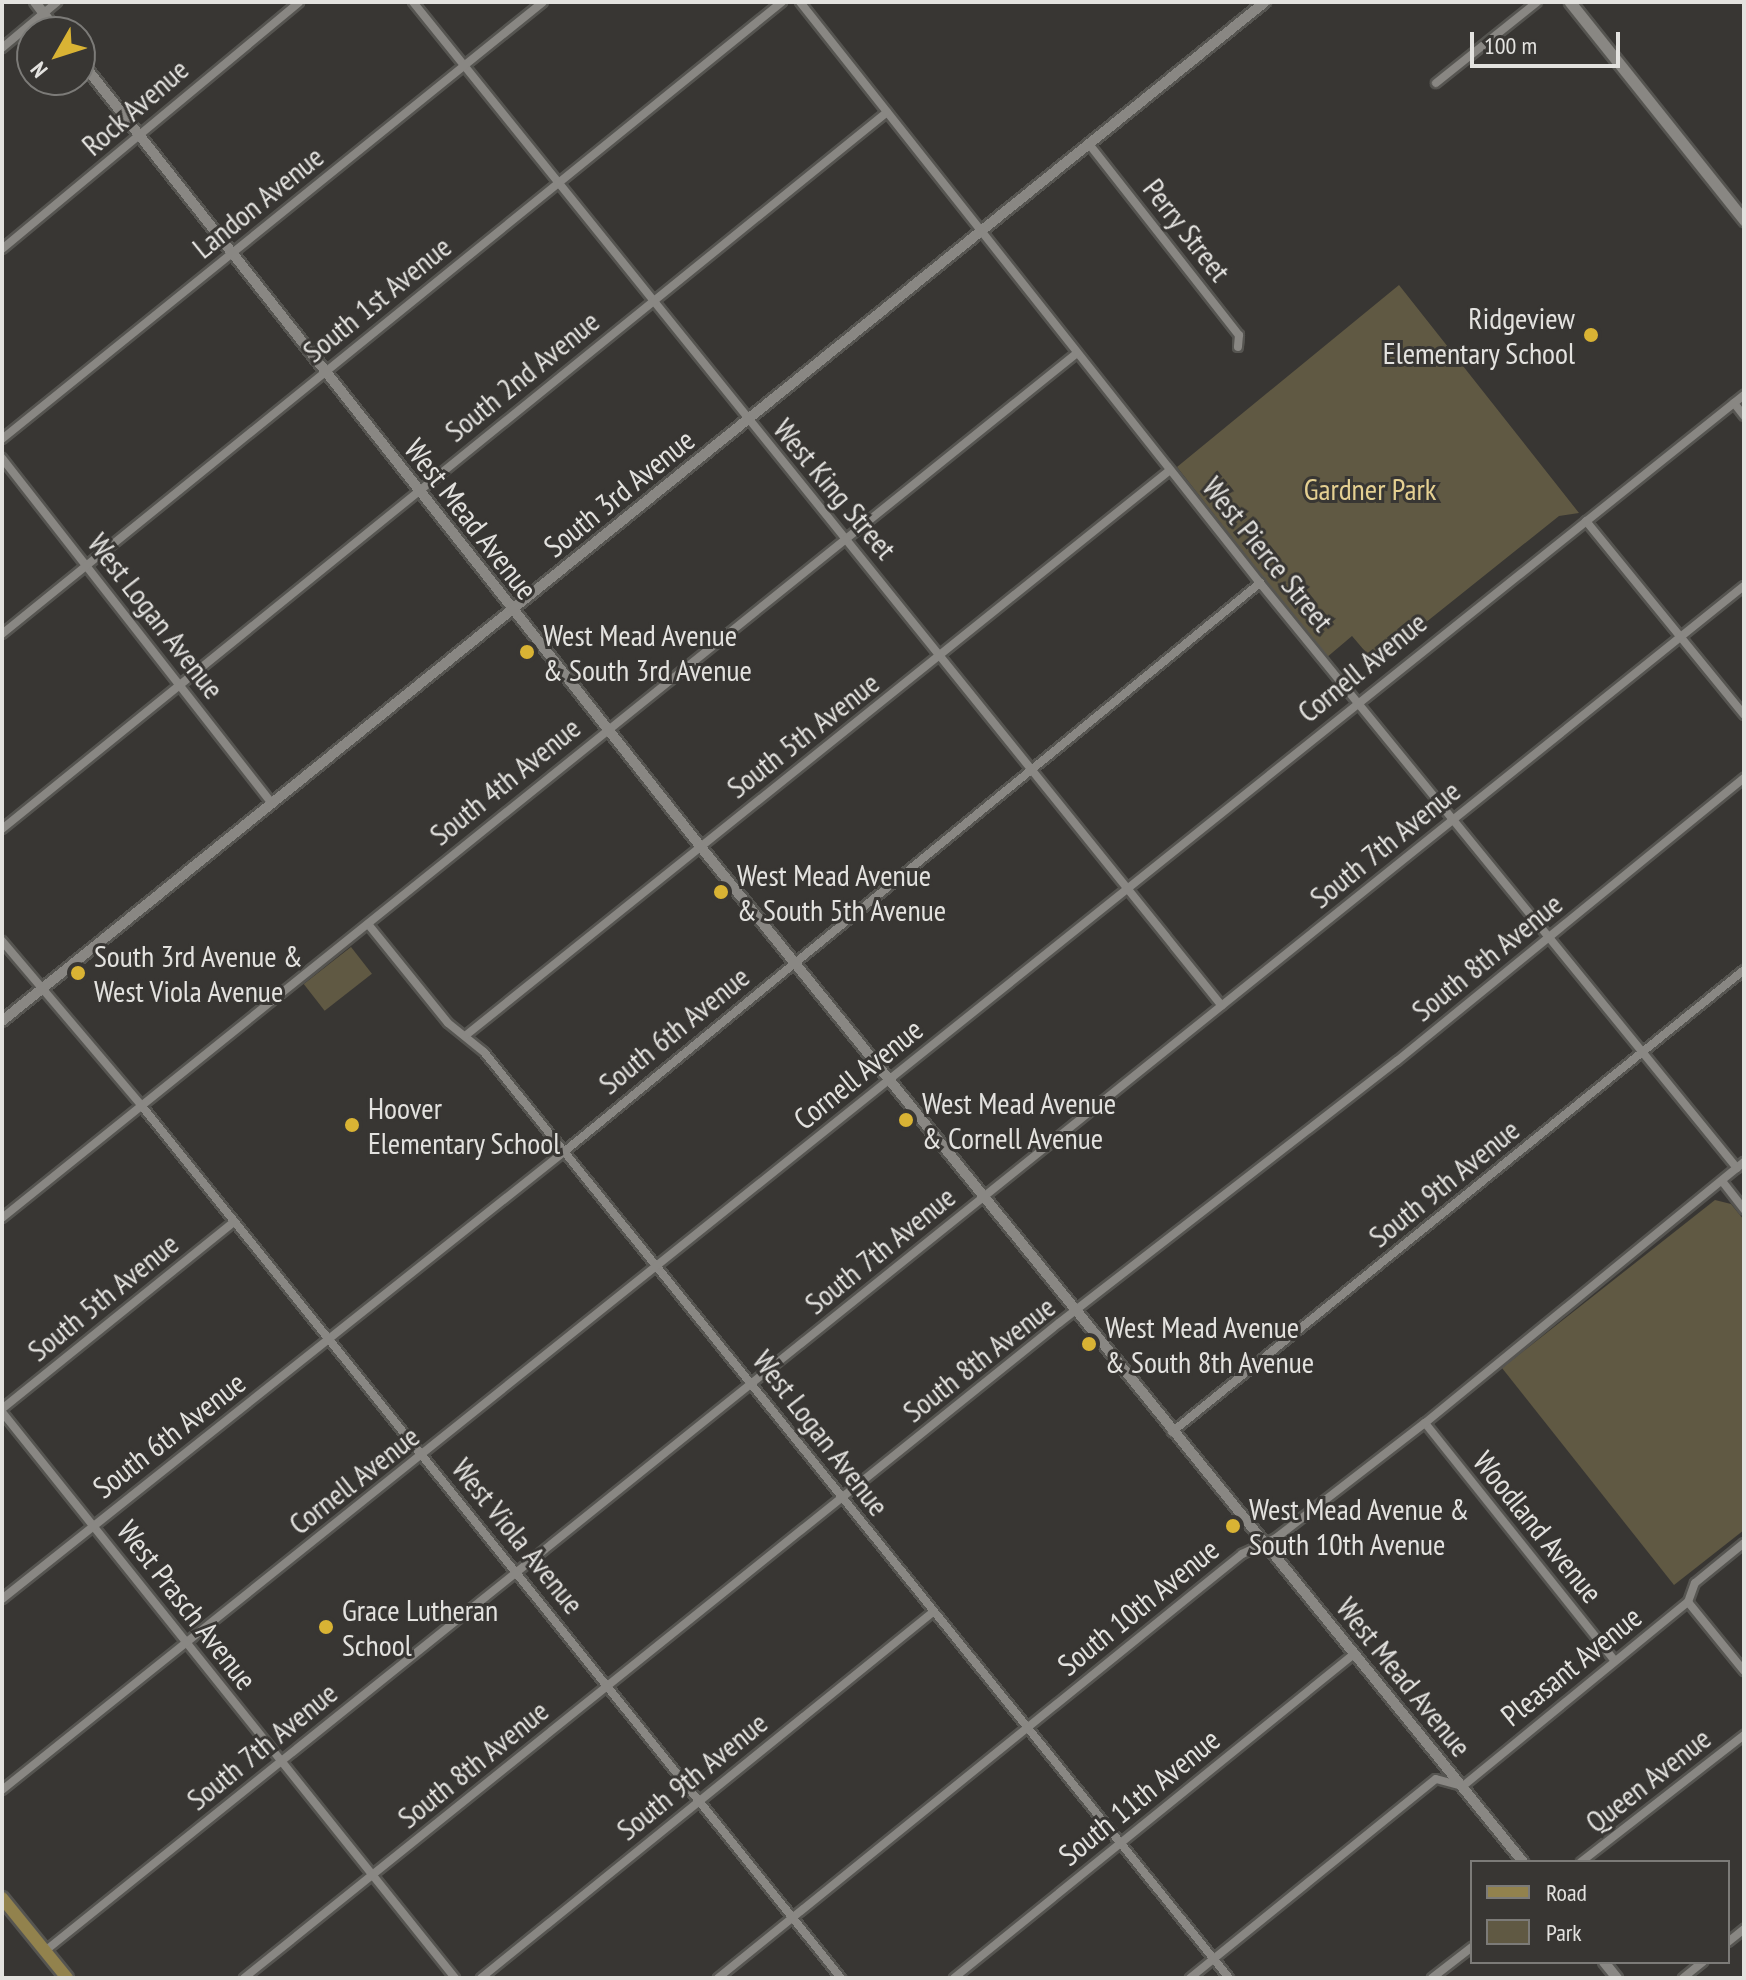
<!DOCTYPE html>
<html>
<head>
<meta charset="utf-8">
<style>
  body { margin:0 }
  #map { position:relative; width:1746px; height:1980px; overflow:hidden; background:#383633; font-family:"PT Sans Narrow",sans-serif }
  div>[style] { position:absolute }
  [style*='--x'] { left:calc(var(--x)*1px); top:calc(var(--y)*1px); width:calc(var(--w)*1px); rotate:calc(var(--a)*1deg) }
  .green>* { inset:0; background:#605943; transform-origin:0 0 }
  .roads { filter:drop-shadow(2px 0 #565551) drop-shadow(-2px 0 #565551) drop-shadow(0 2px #565551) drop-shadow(0 -2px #565551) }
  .minor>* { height:8px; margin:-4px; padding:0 4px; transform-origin:4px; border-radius:4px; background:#898783 }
  .tertiary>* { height:10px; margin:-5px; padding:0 5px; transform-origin:5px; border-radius:5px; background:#898783 }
  .secondary>* { height:11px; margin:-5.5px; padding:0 5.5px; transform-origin:5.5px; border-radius:5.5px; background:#898783 }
  .primary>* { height:12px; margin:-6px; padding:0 6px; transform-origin:6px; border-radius:6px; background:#92824d }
  .dots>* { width:22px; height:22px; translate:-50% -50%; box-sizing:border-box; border:4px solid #383633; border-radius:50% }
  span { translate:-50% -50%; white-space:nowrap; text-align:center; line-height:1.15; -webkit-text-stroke:6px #383633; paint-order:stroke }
  .street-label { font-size:30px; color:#e3e2df }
  .poi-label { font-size:30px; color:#e3e2df }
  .right { translate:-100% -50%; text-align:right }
  .left { translate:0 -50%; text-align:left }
  .park-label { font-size:30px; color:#e5d092 }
  .frame { position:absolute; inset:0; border:4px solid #e3e2df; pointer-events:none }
  .legend { position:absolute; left:1470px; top:1860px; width:260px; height:104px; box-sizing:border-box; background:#383633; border:2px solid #7c7b78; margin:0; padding:10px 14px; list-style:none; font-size:24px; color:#e3e2df }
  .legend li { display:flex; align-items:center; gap:16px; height:40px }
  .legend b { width:40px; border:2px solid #7c7b78 }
  .north { position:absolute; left:16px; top:16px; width:80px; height:80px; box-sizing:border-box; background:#383633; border:2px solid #7c7b78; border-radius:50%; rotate:231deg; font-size:22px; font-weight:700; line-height:32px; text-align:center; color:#e3e2df }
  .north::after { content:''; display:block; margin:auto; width:28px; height:36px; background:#d9b334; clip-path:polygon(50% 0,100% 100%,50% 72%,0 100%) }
  .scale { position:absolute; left:1470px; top:32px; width:150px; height:36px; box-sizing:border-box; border:4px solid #e3e2df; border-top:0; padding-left:10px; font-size:24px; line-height:28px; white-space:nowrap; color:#e3e2df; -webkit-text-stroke:6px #383633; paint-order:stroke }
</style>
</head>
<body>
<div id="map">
  <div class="green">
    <i style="clip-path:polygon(1399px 285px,1579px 513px,1559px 516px,1375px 663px,1352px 636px,1326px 658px,1177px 467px)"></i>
    <i style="left:351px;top:947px;width:34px;height:60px;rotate:52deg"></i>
    <i style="clip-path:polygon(1715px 1200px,1731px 1204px,1744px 1220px,1744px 1530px,1674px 1585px,1502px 1368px)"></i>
  </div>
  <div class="roads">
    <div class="minor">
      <i style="--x:413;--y:2;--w:1289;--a:51.14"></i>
      <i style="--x:800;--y:2;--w:741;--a:51.63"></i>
      <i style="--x:1260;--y:583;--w:755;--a:50.81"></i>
      <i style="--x:2;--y:48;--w:72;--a:-39.9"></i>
      <i style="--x:1436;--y:83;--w:129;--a:-38.7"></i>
      <i style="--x:1089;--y:144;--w:243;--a:51.9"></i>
      <i style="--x:1239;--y:335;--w:12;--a:95"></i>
      <i style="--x:2;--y:249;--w:386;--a:-39.7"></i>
      <i style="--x:1734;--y:403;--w:16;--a:52"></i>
      <i style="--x:2;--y:439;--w:695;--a:-38.93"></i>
      <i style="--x:2;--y:458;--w:438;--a:52"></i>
      <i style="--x:1586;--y:521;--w:250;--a:50.8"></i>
      <i style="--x:2;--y:634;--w:1004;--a:-39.02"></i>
      <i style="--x:2;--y:829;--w:1139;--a:-39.01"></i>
      <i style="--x:368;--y:924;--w:127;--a:51.1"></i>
      <i style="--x:448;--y:1023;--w:46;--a:38.9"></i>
      <i style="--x:484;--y:1052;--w:1188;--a:51.18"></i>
      <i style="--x:2;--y:941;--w:215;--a:49.7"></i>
      <i style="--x:141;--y:1105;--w:1119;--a:51.28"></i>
      <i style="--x:465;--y:1036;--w:904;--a:-38.76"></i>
      <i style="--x:1722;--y:1181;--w:36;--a:52"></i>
      <i style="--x:2;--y:1218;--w:1380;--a:-38.82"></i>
      <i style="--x:2;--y:1409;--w:298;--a:-38.9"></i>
      <i style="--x:2;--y:1412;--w:725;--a:51.33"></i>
      <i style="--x:1425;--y:1423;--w:303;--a:51.4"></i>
      <i style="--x:1172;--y:1432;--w:735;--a:-38.93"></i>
      <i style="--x:2;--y:1599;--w:719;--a:-38.51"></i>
      <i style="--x:565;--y:1151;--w:898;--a:-39.26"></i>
      <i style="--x:1688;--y:1602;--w:89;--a:50.9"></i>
      <i style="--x:2;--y:1790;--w:2232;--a:-38.69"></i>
      <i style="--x:1581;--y:1862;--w:207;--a:-37.9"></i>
      <i style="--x:1728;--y:1942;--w:21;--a:-39"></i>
      <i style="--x:45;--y:1951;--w:2179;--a:-38.78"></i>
      <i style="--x:244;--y:1978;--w:1046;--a:-38.79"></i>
      <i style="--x:1059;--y:1323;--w:428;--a:-37.8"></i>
      <i style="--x:1397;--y:1061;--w:448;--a:-39.2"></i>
      <i style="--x:481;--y:1978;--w:582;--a:-39"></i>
      <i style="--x:718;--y:1978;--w:674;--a:-38.98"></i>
      <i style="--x:1242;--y:1554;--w:38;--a:-25"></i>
      <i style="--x:1276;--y:1538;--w:188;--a:-37.7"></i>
      <i style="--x:1425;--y:1423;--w:412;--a:-39.3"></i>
      <i style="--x:954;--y:1978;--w:515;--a:-39.01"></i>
      <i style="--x:1190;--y:1978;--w:316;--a:-39"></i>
      <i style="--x:1436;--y:1779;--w:28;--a:15"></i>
      <i style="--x:1463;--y:1786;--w:291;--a:-39.3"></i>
      <i style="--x:1688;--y:1602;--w:20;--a:-70"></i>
      <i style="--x:1695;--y:1583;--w:63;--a:-39.2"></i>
      <i style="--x:1432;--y:1978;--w:51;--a:-37.8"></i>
      <i style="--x:1683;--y:1978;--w:26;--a:-39"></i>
    </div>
    <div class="tertiary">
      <i style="--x:35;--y:2;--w:38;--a:53"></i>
      <i style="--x:80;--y:60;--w:1001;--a:51.73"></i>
      <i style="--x:700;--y:846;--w:1308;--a:50.99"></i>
      <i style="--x:2;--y:1021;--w:1623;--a:-38.9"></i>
      <i style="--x:1604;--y:1962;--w:21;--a:51"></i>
    </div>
    <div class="secondary">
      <i style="--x:1570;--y:2;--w:279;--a:51.4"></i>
    </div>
    <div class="primary">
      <i style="--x:2;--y:1898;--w:103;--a:50.9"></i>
    </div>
  </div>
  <div class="dots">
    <i style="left:1591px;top:335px;background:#d9b334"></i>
    <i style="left:527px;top:652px;background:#d9b334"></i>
    <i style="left:721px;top:892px;background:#d9b334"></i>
    <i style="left:78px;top:973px;background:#d9b334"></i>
    <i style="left:906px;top:1120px;background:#d9b334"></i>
    <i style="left:352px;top:1125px;background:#d9b334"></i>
    <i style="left:1089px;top:1344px;background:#d9b334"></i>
    <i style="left:1233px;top:1526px;background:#d9b334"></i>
    <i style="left:326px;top:1627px;background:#d9b334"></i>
  </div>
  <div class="street-label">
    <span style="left:135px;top:107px;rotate:-41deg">Rock Avenue</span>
    <span style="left:258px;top:202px;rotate:-39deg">Landon Avenue</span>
    <span style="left:1187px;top:230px;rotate:52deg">Perry Street</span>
    <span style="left:377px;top:299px;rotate:-39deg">South 1st Avenue</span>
    <span style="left:522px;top:376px;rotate:-39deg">South 2nd Avenue</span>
    <span style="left:835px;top:489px;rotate:50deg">West King Street</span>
    <span style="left:619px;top:493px;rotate:-39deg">South 3rd Avenue</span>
    <span style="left:471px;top:519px;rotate:52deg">West Mead Avenue</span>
    <span style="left:1268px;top:554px;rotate:51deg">West Pierce Street</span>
    <span style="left:156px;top:616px;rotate:52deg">West Logan Avenue</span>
    <span style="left:1362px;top:667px;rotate:-39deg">Cornell Avenue</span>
    <span style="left:803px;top:735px;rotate:-38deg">South 5th Avenue</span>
    <span style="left:505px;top:781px;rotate:-39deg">South 4th Avenue</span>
    <span style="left:1385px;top:844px;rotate:-39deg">South 7th Avenue</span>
    <span style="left:1487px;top:957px;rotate:-39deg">South 8th Avenue</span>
    <span style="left:674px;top:1030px;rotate:-39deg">South 6th Avenue</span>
    <span style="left:858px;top:1074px;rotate:-39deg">Cornell Avenue</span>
    <span style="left:1444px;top:1183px;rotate:-39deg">South 9th Avenue</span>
    <span style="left:880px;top:1250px;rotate:-39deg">South 7th Avenue</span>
    <span style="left:103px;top:1297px;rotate:-39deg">South 5th Avenue</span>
    <span style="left:979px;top:1359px;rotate:-38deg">South 8th Avenue</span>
    <span style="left:821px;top:1433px;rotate:52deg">West Logan Avenue</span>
    <span style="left:169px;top:1435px;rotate:-38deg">South 6th Avenue</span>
    <span style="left:354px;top:1480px;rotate:-38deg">Cornell Avenue</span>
    <span style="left:1538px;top:1527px;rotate:51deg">Woodland Avenue</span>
    <span style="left:518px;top:1536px;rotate:51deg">West Viola Avenue</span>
    <span style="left:187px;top:1605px;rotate:52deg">West Prasch Avenue</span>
    <span style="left:1138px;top:1607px;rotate:-39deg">South 10th Avenue</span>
    <span style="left:1571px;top:1666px;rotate:-39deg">Pleasant Avenue</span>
    <span style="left:1404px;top:1677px;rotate:51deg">West Mead Avenue</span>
    <span style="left:262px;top:1746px;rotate:-39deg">South 7th Avenue</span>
    <span style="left:473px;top:1764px;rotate:-39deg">South 8th Avenue</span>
    <span style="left:692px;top:1776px;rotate:-39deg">South 9th Avenue</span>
    <span style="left:1648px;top:1780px;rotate:-38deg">Queen Avenue</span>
    <span style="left:1139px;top:1797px;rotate:-39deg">South 11th Avenue</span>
  </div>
  <div class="poi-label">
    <span class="right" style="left:1575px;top:335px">Ridgeview<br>Elementary School</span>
    <span class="left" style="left:543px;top:652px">West Mead Avenue<br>&amp; South 3rd Avenue</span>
    <span class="left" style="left:737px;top:892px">West Mead Avenue<br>&amp; South 5th Avenue</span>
    <span class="left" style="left:94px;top:973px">South 3rd Avenue &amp;<br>West Viola Avenue</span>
    <span class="left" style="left:922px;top:1120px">West Mead Avenue<br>&amp; Cornell Avenue</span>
    <span class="left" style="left:368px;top:1125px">Hoover<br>Elementary School</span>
    <span class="left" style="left:1105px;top:1344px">West Mead Avenue<br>&amp; South 8th Avenue</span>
    <span class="left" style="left:1249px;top:1526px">West Mead Avenue &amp;<br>South 10th Avenue</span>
    <span class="left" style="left:342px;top:1627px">Grace Lutheran<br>School</span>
  </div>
  <div class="park-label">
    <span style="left:1370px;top:489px">Gardner Park</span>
  </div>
  <div class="frame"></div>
  <ul class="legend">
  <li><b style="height:10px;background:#92824d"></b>Road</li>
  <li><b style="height:22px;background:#605943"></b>Park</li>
  </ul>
  <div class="north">N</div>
  <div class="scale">100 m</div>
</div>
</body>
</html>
